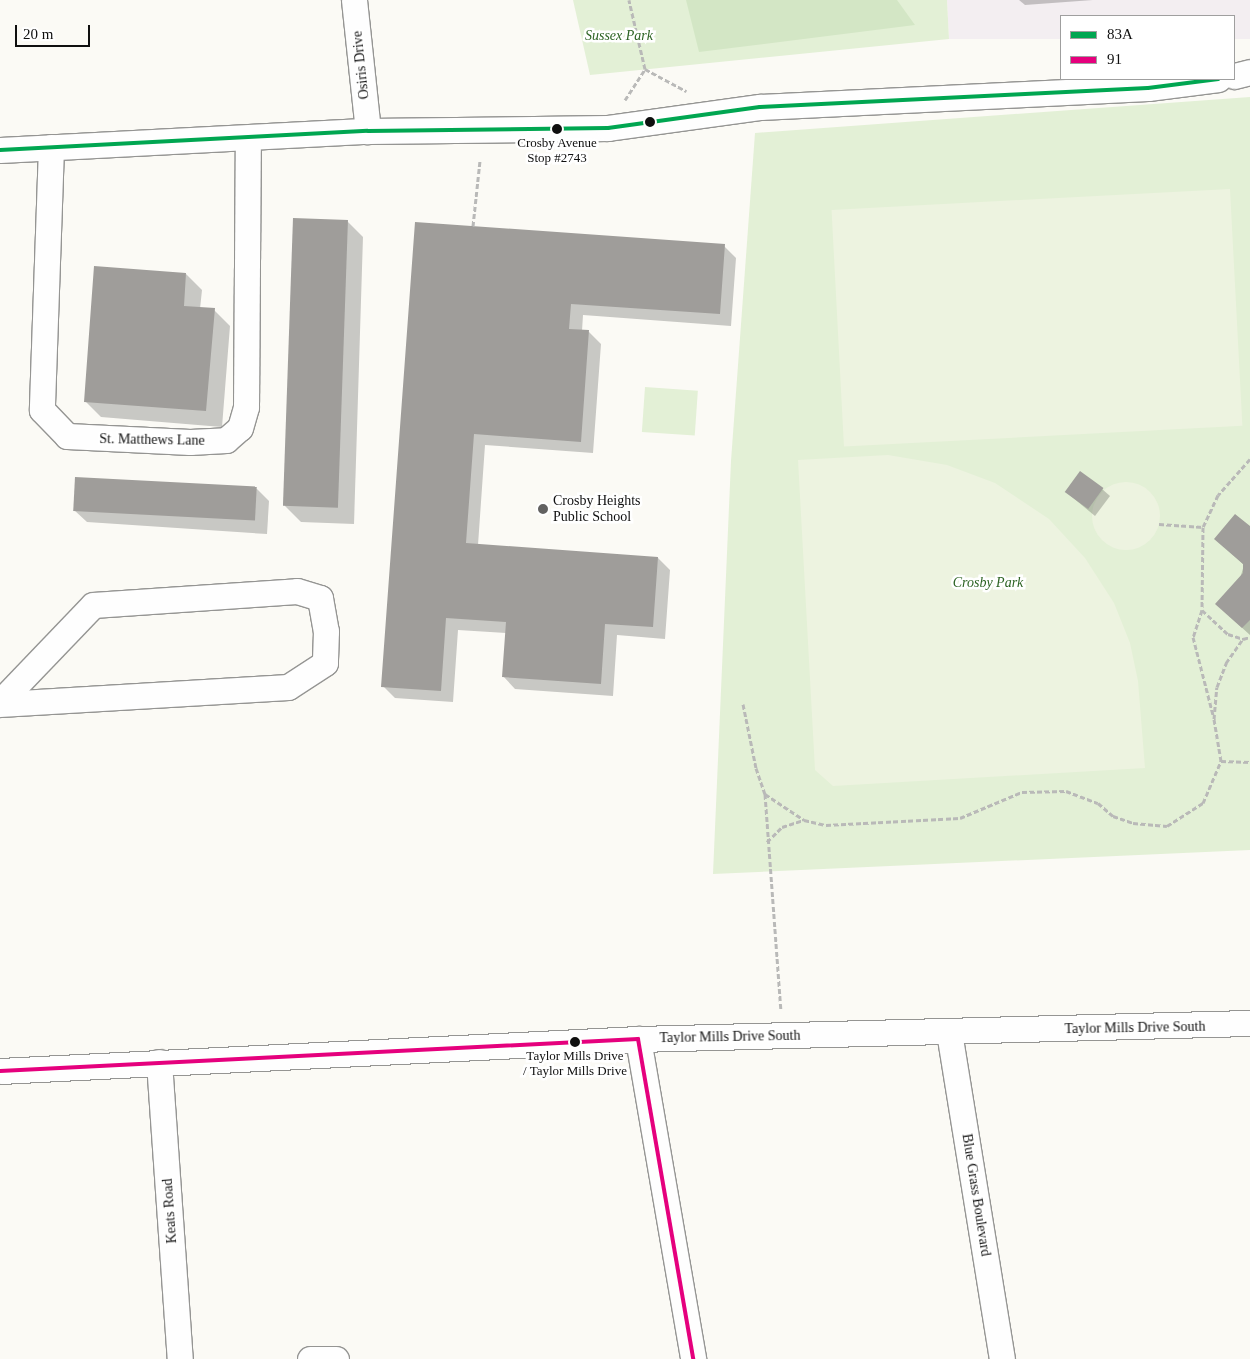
<!DOCTYPE html>
<html>
<head>
<meta charset="utf-8">
<style>
  body { margin:0 }
  #map { position:relative; width:1250px; height:1359px; overflow:hidden; background:#fbfaf5; font-family:"Times New Roman",serif }
  div>[style] { position:absolute }
  [style*='--x'] { left:calc(var(--x)*1px); top:calc(var(--y)*1px); width:calc(var(--w)*1px); rotate:calc(var(--a)*1deg) }
  .industrial>* { inset:0; background:#f3eef1 }
  .green>* { inset:0; background:#e3f0d6; transform-origin:0 0 }
  .forest>* { inset:0; background:#d3e6c5 }
  .pitch>* { inset:0; background:#edf3e0; transform-origin:0 0 }
  .round { border-radius:50% }
  .shadow>* { inset:0; background:#0003 }
  .building>* { inset:0; background:#9f9d9a; transform-origin:0 0 }
  .path>* { height:3px; margin-top:-1.5px; transform-origin:0; background:repeating-linear-gradient(90deg,#b9b9b8 0 5px,transparent 0 7.5px) }
  .roads { filter:drop-shadow(1px 0 #959593) drop-shadow(-1px 0 #959593) drop-shadow(0 1px #959593) drop-shadow(0 -1px #959593) }
  .minor>* { height:25px; margin:-12.5px; padding:0 12.5px; transform-origin:12.5px; border-radius:12.5px; background:#fefefe }
  .bus-1>* { height:4px; margin:-2px; padding:0 2px; transform-origin:2px; border-radius:2px; background:#00a651 }
  .bus-2>* { height:4px; margin:-2px; padding:0 2px; transform-origin:2px; border-radius:2px; background:#e5007d }
  .dots>* { width:14px; height:14px; translate:-50% -50%; box-sizing:border-box; border:2px solid #fff; border-radius:50% }
  span { translate:-50% -50%; white-space:nowrap; text-align:center; line-height:1.15; -webkit-text-stroke:5px #fff; paint-order:stroke }
  .bus-label { font-size:13px; color:#0f0f0f }
  .park-label { font-size:14px; color:#2c6323; font-style:italic }
  .street-label { font-size:14px; color:#0f0f0f }
  .poi-label { font-size:14px; color:#0f0f0f }
  .left { translate:0 -50%; text-align:left }
  .legend { position:absolute; left:1060px; top:15px; width:175px; height:65px; box-sizing:border-box; background:#fff; border:1px solid #9f9f9f; margin:0; padding:6px 9px; list-style:none; font-size:15px; color:#0f0f0f }
  .legend li { display:flex; align-items:center; gap:10px; height:25px }
  .legend b { width:25px; border:1px solid #9f9f9f }
  .scale { position:absolute; left:15px; top:25px; width:75px; height:22px; box-sizing:border-box; border:2px solid #0f0f0f; border-top:0; padding-left:6px; font-size:15px; line-height:18px; white-space:nowrap; color:#0f0f0f; -webkit-text-stroke:4px #fff; paint-order:stroke }
</style>
</head>
<body>
<div id="map">
  <div class="industrial">
    <i style="clip-path:polygon(947px 0,1250px 0,1250px 39px,1234px 39px,1234px 16px,1061px 16px,1061px 39px,949px 39px)"></i>
  </div>
  <div class="green">
    <i style="clip-path:polygon(573px 0,947px 0,949px 39px,590px 75px)"></i>
    <i style="clip-path:polygon(1250px 97px,1250px 850px,713px 874px,731px 461px,755px 133px)"></i>
    <i style="left:645px;top:387px;width:53px;height:45px;rotate:4deg"></i>
  </div>
  <div class="forest">
    <i style="clip-path:polygon(686px 0,897px 0,915px 25px,699px 52px)"></i>
  </div>
  <div class="pitch">
    <i style="left:1230px;top:189px;width:237px;height:399px;rotate:87deg"></i>
    <i style="clip-path:polygon(888px 455px,947px 465px,995px 483px,1049px 519px,1085px 558px,1114px 603px,1130px 643px,1138px 681px,1145px 768px,833px 786px,815px 770px,798px 460px)"></i>
    <i class="round" style="left:1092px;top:482px;width:68px;height:68px"></i>
  </div>
  <div class="shadow">
    <i style="clip-path:polygon(1019px 0,1093px 0,1025px 5px)"></i>
    <i style="clip-path:polygon(347px 221px,363px 237px,354px 524px,301px 522px,285px 506px)"></i>
    <i style="clip-path:polygon(416px 223px,724px 246px,736px 258px,731px 326px,583px 315px,582px 331px,589px 332px,601px 344px,593px 453px,485px 445px,478px 545px,658px 558px,670px 570px,665px 639px,617px 635px,613px 696px,515px 689px,503px 676px,506px 633px,458px 630px,453px 702px,395px 698px,383px 686px)"></i>
    <i style="clip-path:polygon(186px 274px,202px 290px,200px 309px,214px 310px,230px 326px,222px 427px,101px 417px,85px 401px)"></i>
    <i style="clip-path:polygon(257px 489px,269px 501px,267px 534px,87px 522px,74px 510px)"></i>
    <i style="clip-path:polygon(1102px 489px,1110px 496px,1095px 516px,1066px 492px)"></i>
    <i style="clip-path:polygon(1250px 527px,1250px 635px,1229px 616px,1244px 565px,1216px 539px)"></i>
  </div>
  <div class="building">
    <i style="left:293px;top:218px;width:55px;height:288px;rotate:2deg"></i>
    <i style="clip-path:polygon(415px 222px,725px 244px,720px 314px,571px 304px,569px 329px,589px 330px,581px 442px,474px 434px,466px 543px,658px 557px,653px 627px,605px 624px,601px 684px,502px 677px,506px 622px,446px 618px,441px 691px,381px 687px)"></i>
    <i style="clip-path:polygon(94px 266px,186px 273px,184px 306px,215px 308px,206px 411px,84px 402px)"></i>
    <i style="left:1080px;top:471px;width:29px;height:26px;rotate:36deg"></i>
    <i style="left:75px;top:477px;width:182px;height:34px;rotate:3deg"></i>
    <i style="clip-path:polygon(1235px 514px,1250px 526px,1250px 620px,1242px 628px,1215px 604px,1243px 573px,1243px 564px,1214px 539px)"></i>
  </div>
  <div class="path">
    <i style="--x:645;--y:69;--w:47;--a:28.2"></i>
    <i style="--x:625;--y:100;--w:37;--a:-57"></i>
    <i style="--x:645;--y:69;--w:71;--a:-103.1"></i>
    <i style="--x:473;--y:226;--w:66;--a:-83.9"></i>
    <i style="--x:1250;--y:459;--w:48;--a:131.6"></i>
    <i style="--x:1218;--y:495;--w:35;--a:115"></i>
    <i style="--x:1203;--y:527;--w:83;--a:90.7"></i>
    <i style="--x:1202;--y:610;--w:35;--a:43"></i>
    <i style="--x:1228;--y:634;--w:16;--a:18"></i>
    <i style="--x:1243;--y:639;--w:7;--a:-16"></i>
    <i style="--x:1159;--y:524;--w:44;--a:3.9"></i>
    <i style="--x:1202;--y:610;--w:28;--a:108"></i>
    <i style="--x:1193;--y:637;--w:81;--a:75.6"></i>
    <i style="--x:743;--y:704;--w:65;--a:78.5"></i>
    <i style="--x:756;--y:768;--w:28;--a:71"></i>
    <i style="--x:765;--y:794;--w:47;--a:33.7"></i>
    <i style="--x:804;--y:820;--w:23;--a:13"></i>
    <i style="--x:826;--y:825;--w:134;--a:-3"></i>
    <i style="--x:960;--y:818;--w:67;--a:-22.8"></i>
    <i style="--x:1022;--y:792;--w:44;--a:-1.3"></i>
    <i style="--x:1066;--y:791;--w:34;--a:21"></i>
    <i style="--x:1098;--y:803;--w:20;--a:41"></i>
    <i style="--x:1113;--y:816;--w:21;--a:19"></i>
    <i style="--x:1133;--y:823;--w:34;--a:5"></i>
    <i style="--x:1167;--y:826;--w:43;--a:-32.6"></i>
    <i style="--x:1203;--y:803;--w:46;--a:-66.8"></i>
    <i style="--x:1221;--y:761;--w:43;--a:-99.5"></i>
    <i style="--x:1214;--y:719;--w:32;--a:-85"></i>
    <i style="--x:1217;--y:687;--w:26;--a:-69"></i>
    <i style="--x:1226;--y:663;--w:29;--a:-55"></i>
    <i style="--x:1221;--y:761;--w:29;--a:2"></i>
    <i style="--x:765;--y:794;--w:217;--a:85.8"></i>
    <i style="--x:767;--y:842;--w:21;--a:-45"></i>
    <i style="--x:782;--y:827;--w:23;--a:-18"></i>
  </div>
  <div class="roads">
    <div class="minor">
      <i style="--x:354;--y:0;--w:132;--a:83.9"></i>
      <i style="--x:1234;--y:76;--w:16;--a:-14"></i>
      <i style="--x:51;--y:147;--w:263;--a:92"></i>
      <i style="--x:42;--y:410;--w:36;--a:46"></i>
      <i style="--x:67;--y:436;--w:123;--a:2.8"></i>
      <i style="--x:190;--y:442;--w:36;--a:-3"></i>
      <i style="--x:226;--y:440;--w:18;--a:-41"></i>
      <i style="--x:240;--y:428;--w:22;--a:-74"></i>
      <i style="--x:246;--y:407;--w:269;--a:-89.6"></i>
      <i style="--x:0;--y:150;--w:368;--a:-3"></i>
      <i style="--x:368;--y:131;--w:240;--a:-0.7"></i>
      <i style="--x:608;--y:128;--w:153;--a:-7.9"></i>
      <i style="--x:760;--y:107;--w:388;--a:-2.8"></i>
      <i style="--x:1148;--y:88;--w:71;--a:-7.3"></i>
      <i style="--x:0;--y:702;--w:134;--a:-46.2"></i>
      <i style="--x:93;--y:605;--w:204;--a:-3.9"></i>
      <i style="--x:297;--y:591;--w:24;--a:17"></i>
      <i style="--x:320;--y:598;--w:34;--a:80"></i>
      <i style="--x:326;--y:631;--w:32;--a:92"></i>
      <i style="--x:325;--y:663;--w:44;--a:147"></i>
      <i style="--x:288;--y:687;--w:289;--a:176.6"></i>
      <i style="--x:949;--y:1032;--w:331;--a:80.8"></i>
      <i style="--x:638;--y:1039;--w:325;--a:80.2"></i>
      <i style="--x:159;--y:1062;--w:298;--a:86"></i>
      <i style="--x:0;--y:1071;--w:639;--a:-2.87"></i>
      <i style="--x:638;--y:1039;--w:612;--a:-1.5"></i>
      <i style="--x:310;--y:1359;--w:26;--a:0"></i>
    </div>
  </div>
  <div class="bus-1">
    <i style="--x:0;--y:150;--w:368;--a:-3"></i>
    <i style="--x:368;--y:131;--w:240;--a:-0.7"></i>
    <i style="--x:608;--y:128;--w:153;--a:-7.9"></i>
    <i style="--x:760;--y:107;--w:388;--a:-2.8"></i>
    <i style="--x:1148;--y:88;--w:71;--a:-7.3"></i>
  </div>
  <div class="bus-2">
    <i style="--x:0;--y:1071;--w:639;--a:-2.87"></i>
    <i style="--x:638;--y:1039;--w:325;--a:80.2"></i>
  </div>
  <div class="dots">
    <i style="left:650px;top:122px;background:#0f0f0f"></i>
    <i style="left:557px;top:129px;background:#0f0f0f"></i>
    <i style="left:543px;top:509px;background:#626160"></i>
    <i style="left:575px;top:1042px;background:#0f0f0f"></i>
  </div>
  <div class="bus-label">
    <span style="left:557px;top:151px">Crosby Avenue<br>Stop #2743</span>
    <span style="left:575px;top:1064px">Taylor Mills Drive<br>/ Taylor Mills Drive</span>
  </div>
  <div class="park-label">
    <span style="left:619px;top:36px">Sussex Park</span>
    <span style="left:988px;top:583px">Crosby Park</span>
  </div>
  <div class="street-label">
    <span style="left:361px;top:65px;rotate:-96deg">Osiris Drive</span>
    <span style="left:152px;top:440px;rotate:1deg">St. Matthews Lane</span>
    <span style="left:1135px;top:1028px;rotate:-1deg">Taylor Mills Drive South</span>
    <span style="left:730px;top:1037px;rotate:-1deg">Taylor Mills Drive South</span>
    <span style="left:976px;top:1195px;rotate:81deg">Blue Grass Boulevard</span>
    <span style="left:170px;top:1211px;rotate:-94deg">Keats Road</span>
  </div>
  <div class="poi-label">
    <span class="left" style="left:553px;top:509px">Crosby Heights<br>Public School</span>
  </div>
  <ul class="legend">
  <li><b style="height:6px;background:#00a651"></b>83A</li>
  <li><b style="height:6px;background:#e5007d"></b>91</li>
  </ul>
  <div class="scale">20 m</div>
</div>
</body>
</html>
